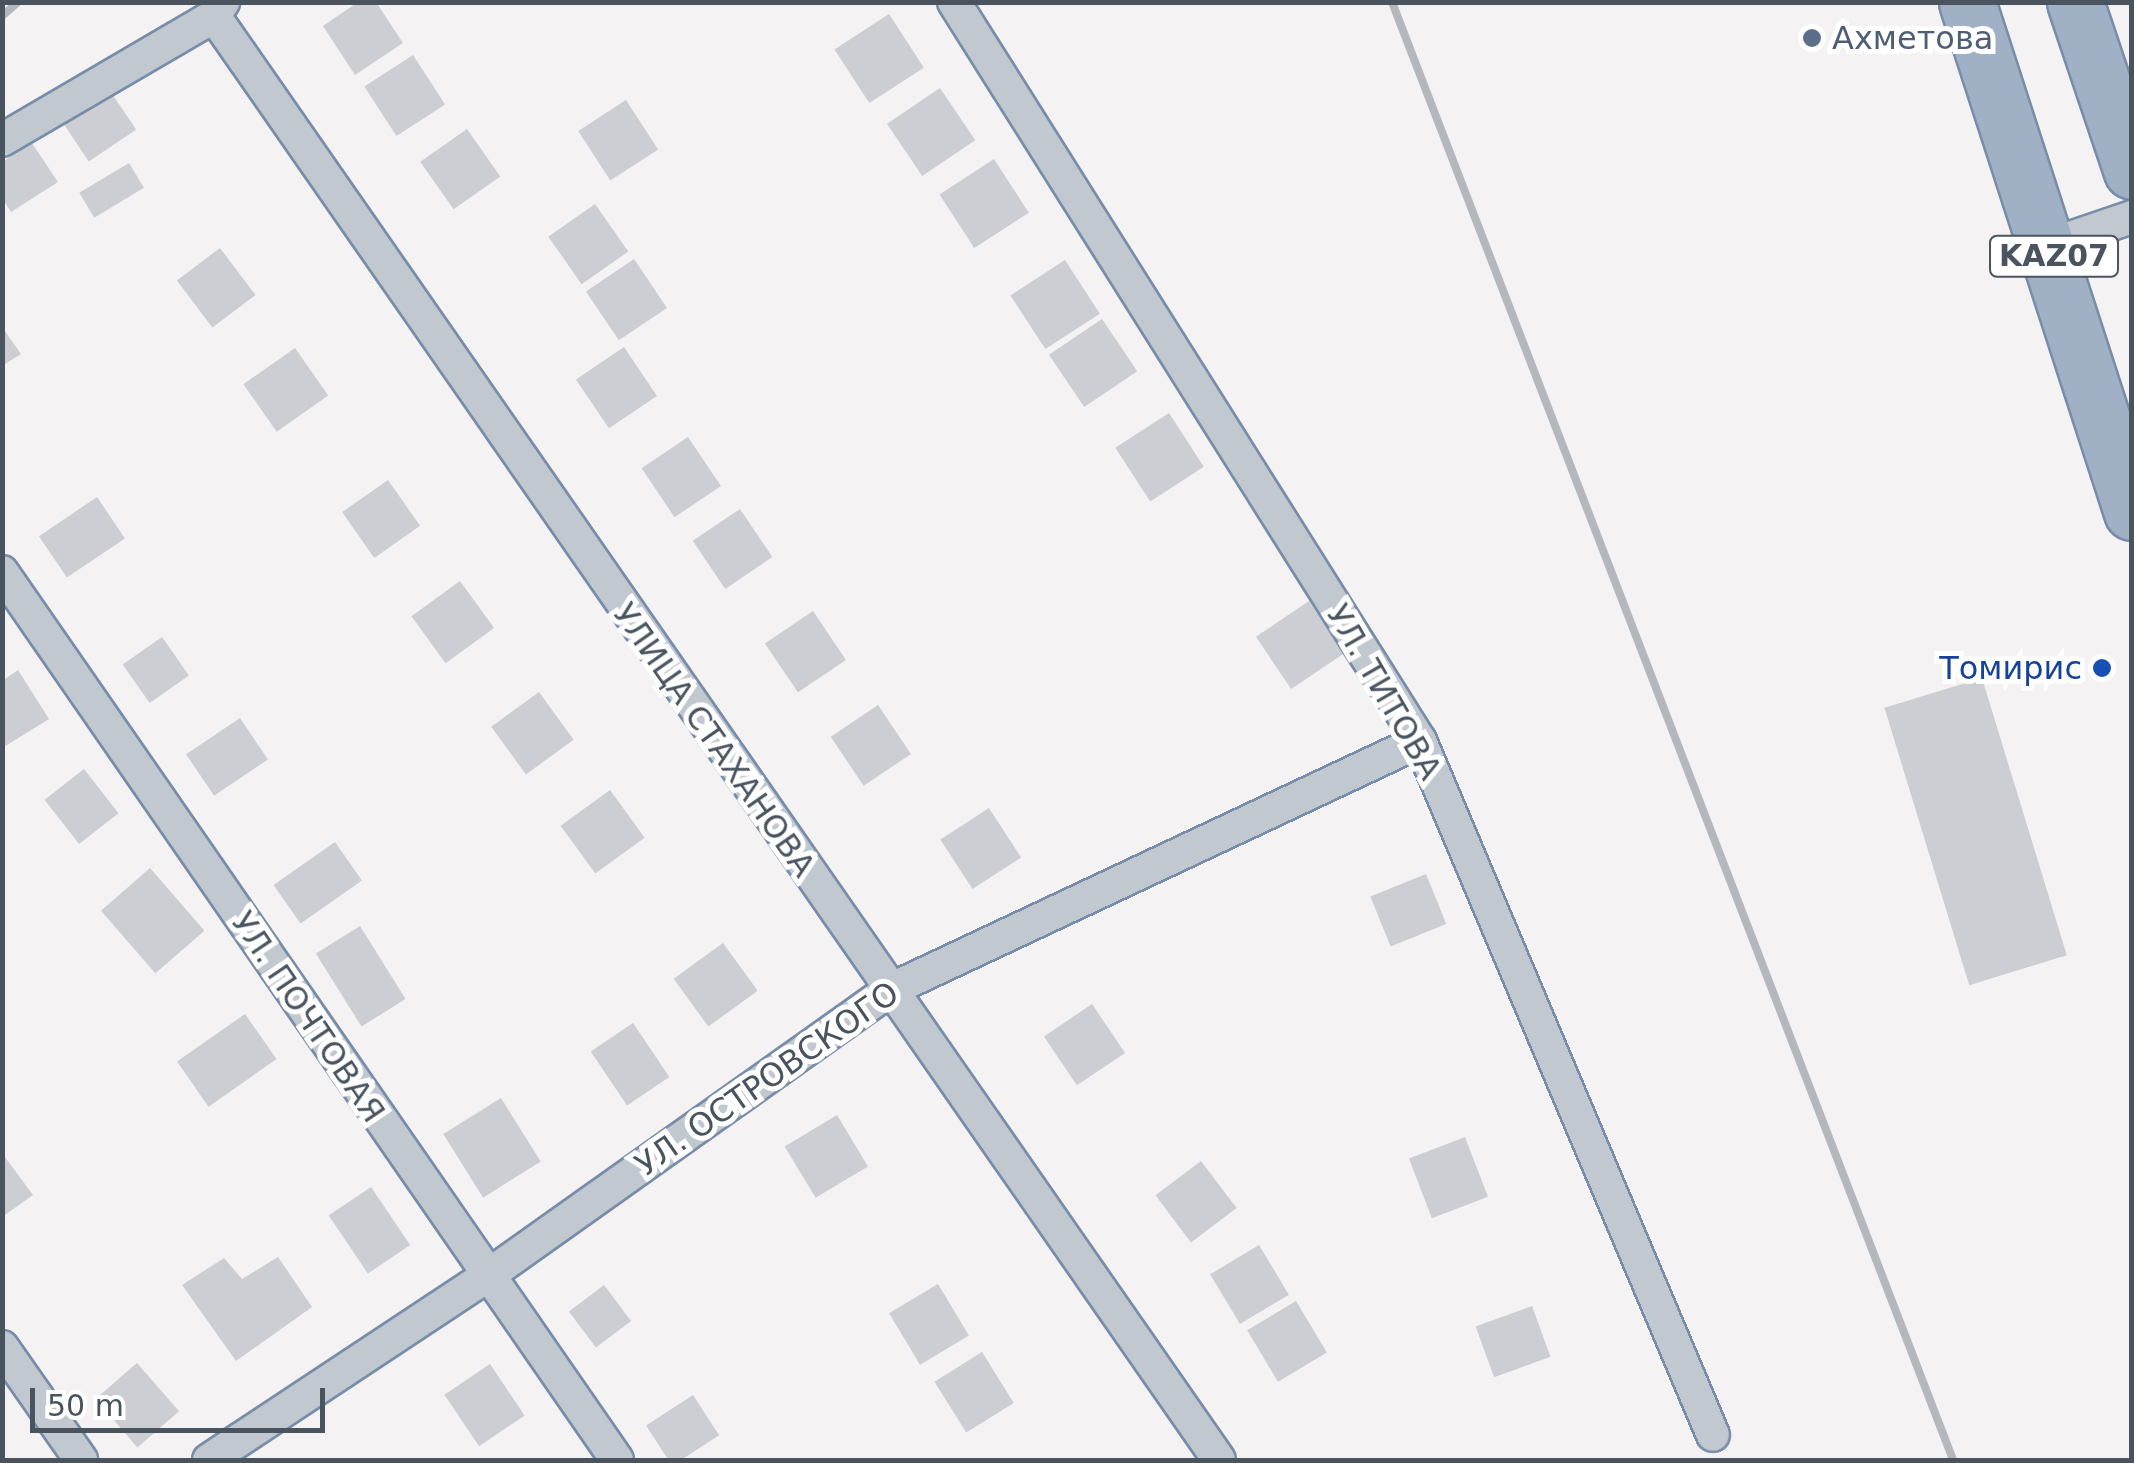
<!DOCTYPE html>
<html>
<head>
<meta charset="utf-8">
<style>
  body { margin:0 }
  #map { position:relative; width:2134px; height:1463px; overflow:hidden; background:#f4f2f2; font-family:"DejaVu Sans",sans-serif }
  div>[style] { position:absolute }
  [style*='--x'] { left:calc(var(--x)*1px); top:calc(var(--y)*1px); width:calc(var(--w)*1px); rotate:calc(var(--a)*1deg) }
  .building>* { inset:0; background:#ccced4; transform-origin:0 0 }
  .roads { filter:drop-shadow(2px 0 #788da9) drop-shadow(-2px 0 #788da9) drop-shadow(0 2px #788da9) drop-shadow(0 -2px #788da9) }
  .minor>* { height:32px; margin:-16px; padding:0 16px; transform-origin:16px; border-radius:16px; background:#c1c8d0 }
  .trunk>* { height:55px; margin:-27.5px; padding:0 27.5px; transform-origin:27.5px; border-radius:27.5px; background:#a0b1c6 }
  .rail>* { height:8px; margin:-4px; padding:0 4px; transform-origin:4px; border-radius:4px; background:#b4b7bc }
  .dots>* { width:28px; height:28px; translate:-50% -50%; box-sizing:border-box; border:5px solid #fff; border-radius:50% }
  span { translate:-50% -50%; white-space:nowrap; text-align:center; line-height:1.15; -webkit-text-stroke:10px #fff; paint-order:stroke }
  .shield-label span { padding:2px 8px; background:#fff; border:2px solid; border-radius:8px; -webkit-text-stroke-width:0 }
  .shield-label { font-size:30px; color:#4a545f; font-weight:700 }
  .service-label { font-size:32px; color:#4e5e75 }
  .left { translate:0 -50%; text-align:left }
  .transit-label { font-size:32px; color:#164399 }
  .right { translate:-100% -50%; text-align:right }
  .street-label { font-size:32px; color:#4a545f }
  .frame { position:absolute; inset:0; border:5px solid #4a545f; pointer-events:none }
  .scale { position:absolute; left:30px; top:1388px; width:295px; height:45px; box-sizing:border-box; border:5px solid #4a545f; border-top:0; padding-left:12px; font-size:30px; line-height:35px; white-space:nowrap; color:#4a545f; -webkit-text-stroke:8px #fff; paint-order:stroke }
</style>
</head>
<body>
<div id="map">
  <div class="building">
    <i style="clip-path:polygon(358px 2px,376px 2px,403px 43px,355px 75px,323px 26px)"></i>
    <i style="left:889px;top:14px;width:64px;height:65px;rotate:57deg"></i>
    <i style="left:413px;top:55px;width:59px;height:58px;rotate:57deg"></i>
    <i style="left:102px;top:79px;width:61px;height:57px;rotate:56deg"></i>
    <i style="left:940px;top:88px;width:63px;height:64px;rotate:56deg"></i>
    <i style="left:626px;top:100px;width:59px;height:57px;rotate:57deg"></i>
    <i style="left:467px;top:129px;width:58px;height:57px;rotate:55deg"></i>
    <i style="clip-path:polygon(32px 143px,58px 182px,11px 212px,2px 198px,2px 162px)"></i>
    <i style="left:994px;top:159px;width:64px;height:65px;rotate:57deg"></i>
    <i style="left:129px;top:163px;width:29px;height:58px;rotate:59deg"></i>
    <i style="left:595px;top:204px;width:58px;height:57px;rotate:55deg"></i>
    <i style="left:220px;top:248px;width:59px;height:54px;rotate:53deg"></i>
    <i style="left:634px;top:259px;width:59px;height:58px;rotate:56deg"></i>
    <i style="left:1065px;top:260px;width:64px;height:65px;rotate:57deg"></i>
    <i style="left:1102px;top:319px;width:63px;height:64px;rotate:56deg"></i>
    <i style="clip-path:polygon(2px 327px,21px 354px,2px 366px)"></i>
    <i style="left:624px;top:347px;width:59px;height:58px;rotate:56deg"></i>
    <i style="left:295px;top:348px;width:58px;height:63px;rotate:55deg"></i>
    <i style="left:1169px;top:413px;width:64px;height:64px;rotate:57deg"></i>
    <i style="left:688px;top:437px;width:59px;height:56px;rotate:56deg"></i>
    <i style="left:388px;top:480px;width:56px;height:56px;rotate:55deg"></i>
    <i style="left:97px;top:497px;width:50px;height:70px;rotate:56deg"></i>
    <i style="left:740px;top:509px;width:58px;height:57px;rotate:56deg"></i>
    <i style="left:460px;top:581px;width:58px;height:60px;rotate:54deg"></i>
    <i style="left:1309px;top:601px;width:63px;height:64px;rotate:56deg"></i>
    <i style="left:813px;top:611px;width:59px;height:58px;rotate:56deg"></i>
    <i style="left:162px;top:637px;width:47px;height:48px;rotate:55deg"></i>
    <i style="clip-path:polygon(18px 670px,49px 719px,2px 748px,2px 681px)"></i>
    <i style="left:1982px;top:678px;width:290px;height:102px;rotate:73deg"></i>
    <i style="left:539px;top:692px;width:59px;height:59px;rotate:54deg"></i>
    <i style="left:878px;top:705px;width:59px;height:57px;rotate:56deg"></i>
    <i style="left:240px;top:718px;width:50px;height:65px;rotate:56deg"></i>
    <i style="left:84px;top:769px;width:56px;height:50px;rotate:52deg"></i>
    <i style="left:610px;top:790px;width:59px;height:61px;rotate:54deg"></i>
    <i style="left:989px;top:808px;width:59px;height:58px;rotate:57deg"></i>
    <i style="left:335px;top:842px;width:47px;height:75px;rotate:55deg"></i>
    <i style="left:150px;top:868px;width:83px;height:65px;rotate:49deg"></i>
    <i style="left:1426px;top:874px;width:54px;height:60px;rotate:68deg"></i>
    <i style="left:360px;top:926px;width:86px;height:52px;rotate:58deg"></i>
    <i style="left:723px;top:943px;width:59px;height:61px;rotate:54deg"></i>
    <i style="left:1092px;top:1004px;width:59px;height:58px;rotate:56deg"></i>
    <i style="left:245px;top:1014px;width:55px;height:83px;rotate:55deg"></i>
    <i style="left:633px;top:1023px;width:65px;height:51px;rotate:56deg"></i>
    <i style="left:501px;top:1098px;width:75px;height:68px;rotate:58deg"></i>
    <i style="left:837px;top:1115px;width:60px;height:61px;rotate:59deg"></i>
    <i style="left:1465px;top:1137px;width:64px;height:60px;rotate:69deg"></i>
    <i style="clip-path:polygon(2px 1153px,33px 1195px,2px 1217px)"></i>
    <i style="left:1201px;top:1161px;width:59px;height:57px;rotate:53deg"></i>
    <i style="left:371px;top:1187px;width:70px;height:51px;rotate:56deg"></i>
    <i style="left:1259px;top:1245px;width:58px;height:57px;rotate:59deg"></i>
    <i style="clip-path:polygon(278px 1257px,312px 1307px,236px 1361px,182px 1285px,224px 1258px,242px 1279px)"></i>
    <i style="left:938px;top:1284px;width:60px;height:57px;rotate:59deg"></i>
    <i style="left:604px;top:1285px;width:45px;height:44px;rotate:53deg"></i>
    <i style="left:1296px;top:1301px;width:60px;height:57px;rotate:59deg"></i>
    <i style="left:1532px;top:1306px;width:54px;height:60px;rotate:70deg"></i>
    <i style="left:982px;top:1352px;width:60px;height:56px;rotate:58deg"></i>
    <i style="left:137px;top:1363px;width:64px;height:55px;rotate:49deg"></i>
    <i style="left:490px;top:1364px;width:62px;height:55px;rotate:56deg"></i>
    <i style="left:693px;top:1395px;width:48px;height:56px;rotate:57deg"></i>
  </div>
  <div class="roads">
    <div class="minor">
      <i style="--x:954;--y:2;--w:874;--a:57.77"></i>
      <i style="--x:1420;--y:741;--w:753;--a:67.11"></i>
      <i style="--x:214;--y:16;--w:1759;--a:55.16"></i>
      <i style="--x:2;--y:140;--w:246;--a:-30.3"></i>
      <i style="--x:214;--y:16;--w:17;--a:-57"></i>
      <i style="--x:2050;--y:245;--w:87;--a:-18.9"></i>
      <i style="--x:2;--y:572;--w:1080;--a:55.29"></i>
      <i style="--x:2;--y:1347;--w:138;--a:55"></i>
      <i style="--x:209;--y:1460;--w:332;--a:-33.5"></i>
      <i style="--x:486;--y:1277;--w:493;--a:-35.4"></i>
      <i style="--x:888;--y:991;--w:588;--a:-25.17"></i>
    </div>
    <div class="trunk">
      <i style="--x:1967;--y:2;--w:536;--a:72.07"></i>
      <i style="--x:2075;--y:2;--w:178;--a:71.4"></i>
    </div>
  </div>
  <div class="rail">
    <i style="--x:1392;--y:2;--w:1562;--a:68.95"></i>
    <i style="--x:2;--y:16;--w:21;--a:-41"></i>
  </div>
  <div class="dots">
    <i style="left:1812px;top:38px;background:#5c6f8a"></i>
    <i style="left:2102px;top:668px;background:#1a4fb4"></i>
  </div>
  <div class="shield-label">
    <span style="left:2054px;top:256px">KAZ07</span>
  </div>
  <div class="service-label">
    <span class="left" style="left:1832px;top:38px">Ахметова</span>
  </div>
  <div class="transit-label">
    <span class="right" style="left:2082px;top:668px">Томирис</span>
  </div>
  <div class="street-label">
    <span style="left:1384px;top:692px;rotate:60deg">УЛ. ТИТОВА</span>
    <span style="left:714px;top:740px;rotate:55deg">УЛИЦА СТАХАНОВА</span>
    <span style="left:308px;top:1017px;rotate:56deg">УЛ. ПОЧТОВАЯ</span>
    <span style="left:767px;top:1079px;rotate:-35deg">УЛ. ОСТРОВСКОГО</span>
  </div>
  <div class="frame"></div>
  <div class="scale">50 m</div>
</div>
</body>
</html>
